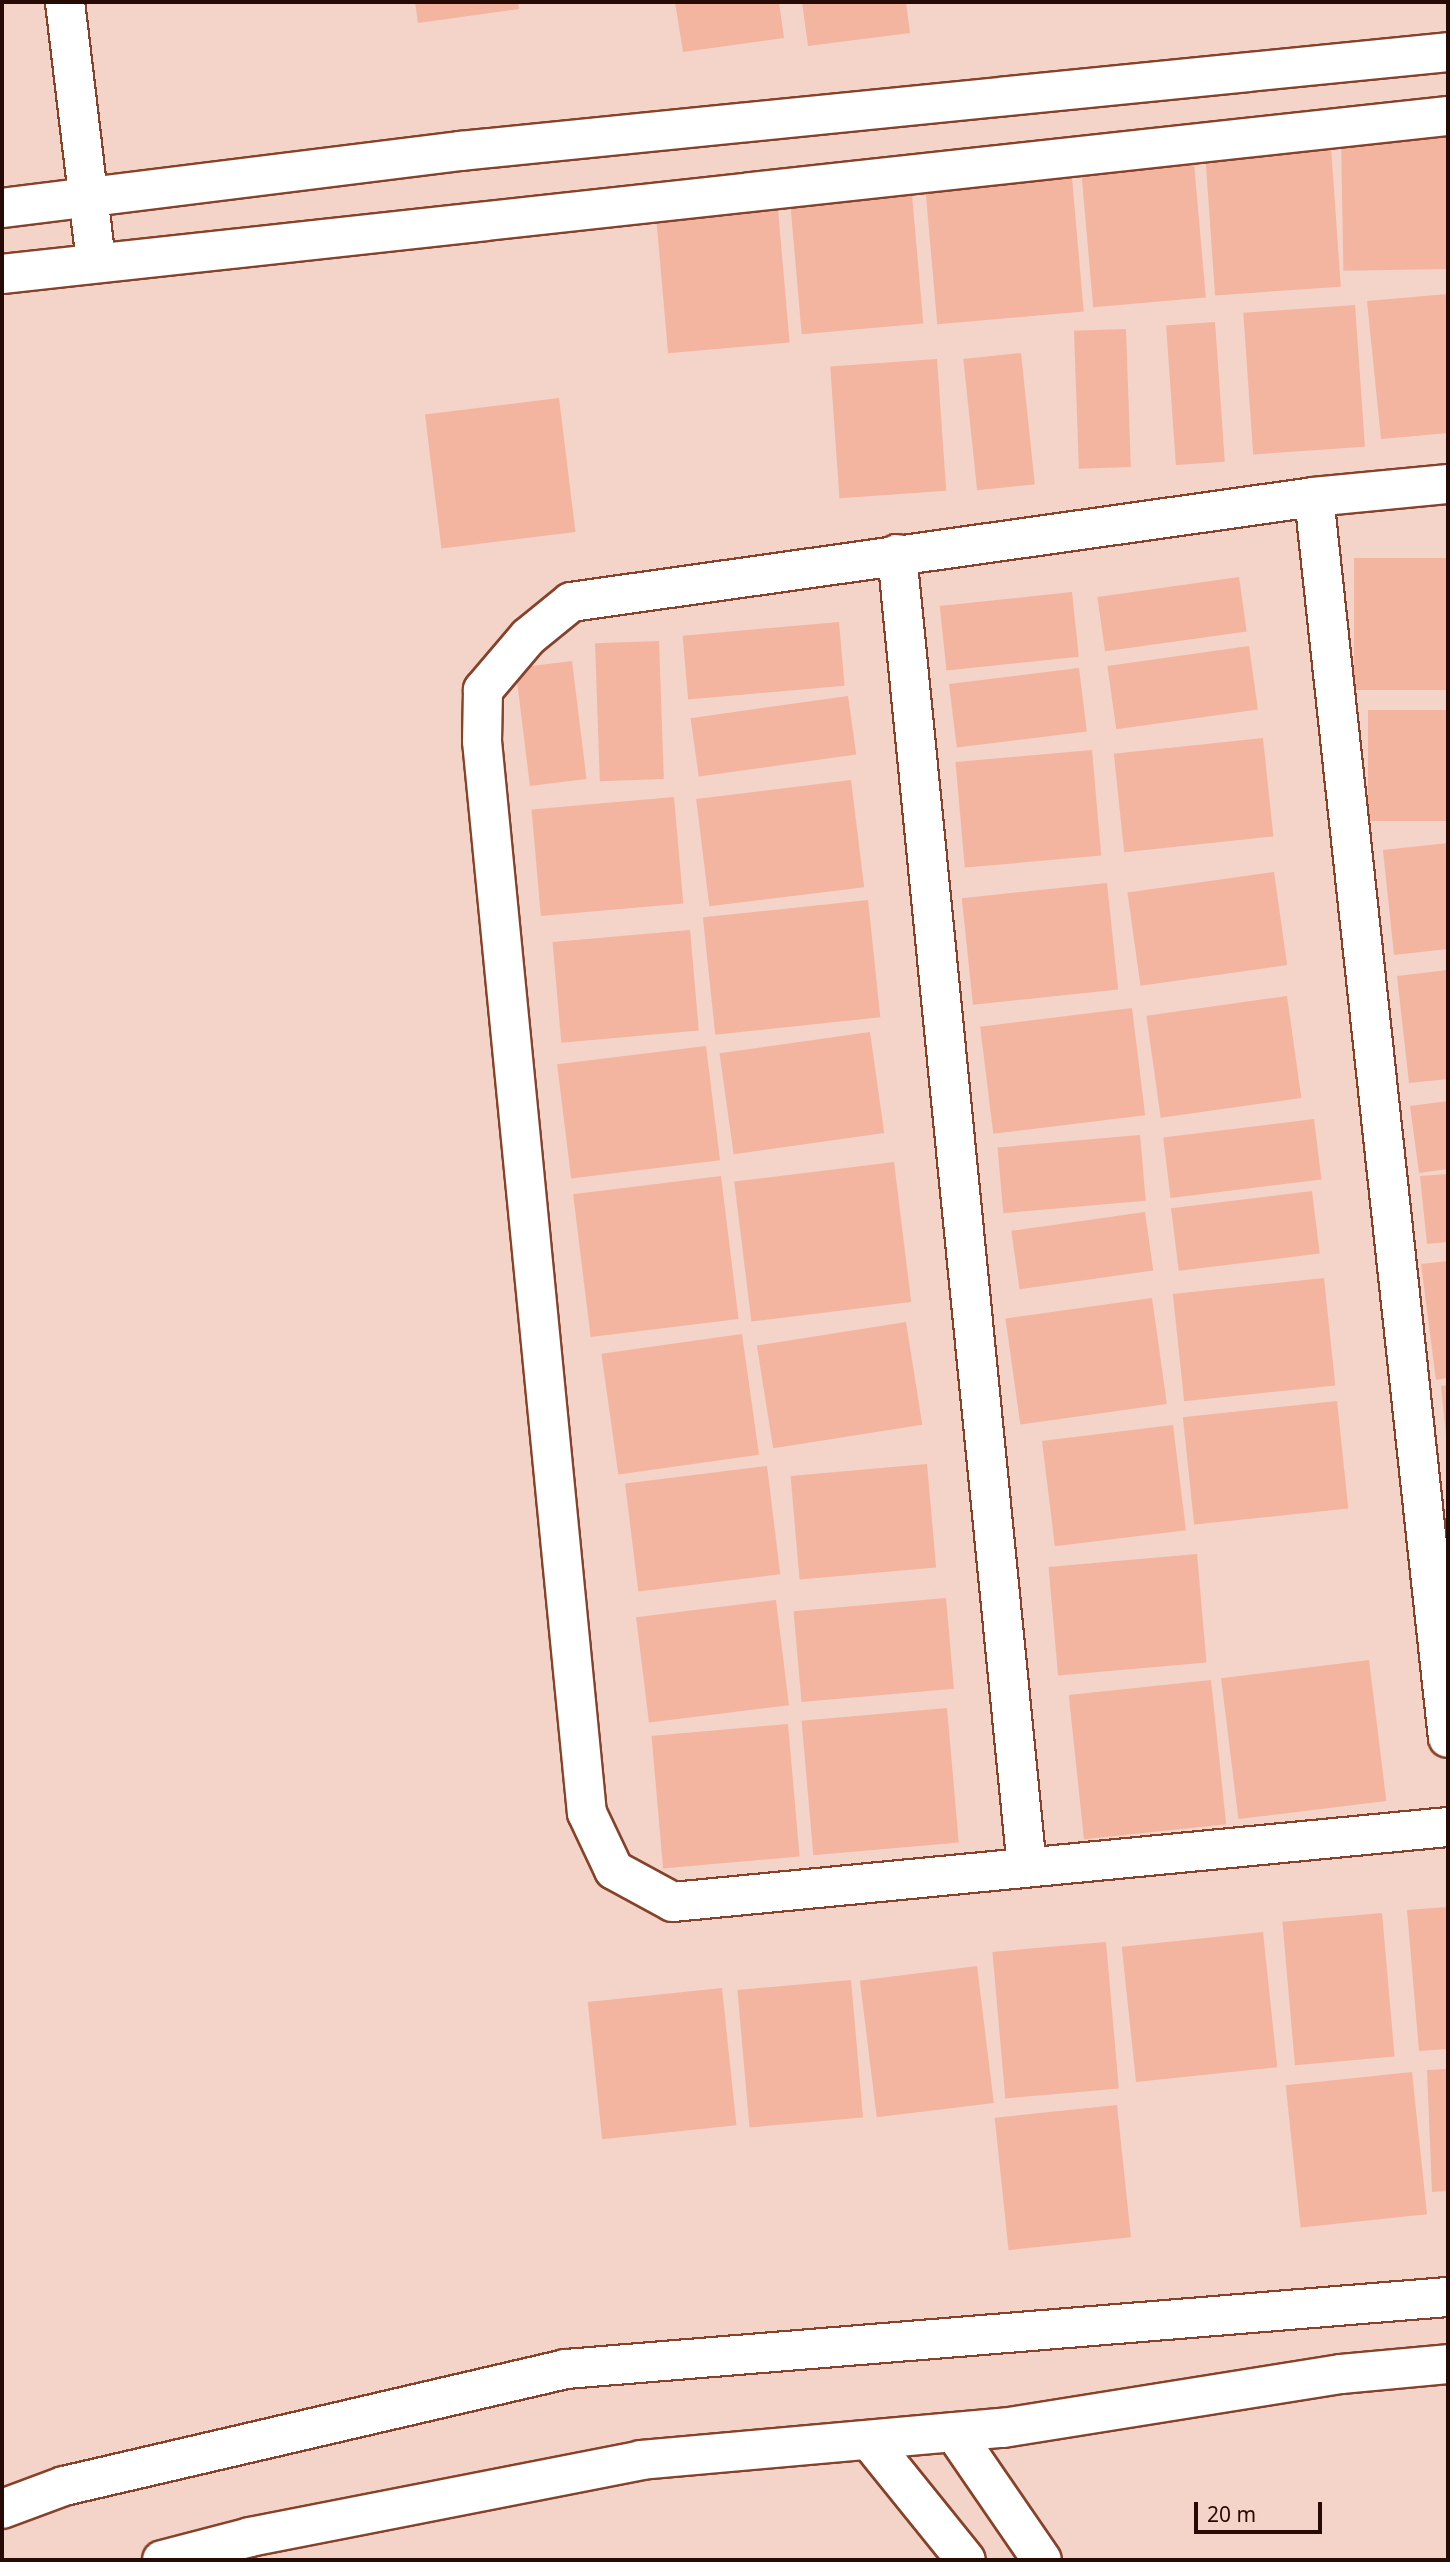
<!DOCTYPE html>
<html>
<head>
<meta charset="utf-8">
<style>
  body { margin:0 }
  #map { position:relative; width:1450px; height:2562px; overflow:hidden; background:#f4d3c8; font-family:"Noto Sans",sans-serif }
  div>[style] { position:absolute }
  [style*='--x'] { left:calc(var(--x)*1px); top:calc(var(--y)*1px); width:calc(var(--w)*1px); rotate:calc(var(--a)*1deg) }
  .building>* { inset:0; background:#f3b5a0; transform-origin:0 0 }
  .roads { filter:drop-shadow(2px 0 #86422a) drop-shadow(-2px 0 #86422a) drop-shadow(0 2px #86422a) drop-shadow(0 -2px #86422a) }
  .minor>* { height:38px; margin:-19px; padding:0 19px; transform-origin:19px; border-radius:19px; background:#fff }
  span { translate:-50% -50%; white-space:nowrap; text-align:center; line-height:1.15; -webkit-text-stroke:5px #f4d3c8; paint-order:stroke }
  .frame { position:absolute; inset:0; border:4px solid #260a03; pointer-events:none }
  .scale { position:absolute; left:1194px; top:2502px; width:128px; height:32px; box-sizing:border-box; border:4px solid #260a03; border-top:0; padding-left:9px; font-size:21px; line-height:24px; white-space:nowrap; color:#260a03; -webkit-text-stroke:5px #f4d3c8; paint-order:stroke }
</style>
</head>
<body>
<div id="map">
  <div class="building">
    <i style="clip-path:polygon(415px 2px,518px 2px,519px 9px,418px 23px)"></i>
    <i style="clip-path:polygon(675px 2px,779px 2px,784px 38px,683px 52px)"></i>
    <i style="clip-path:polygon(802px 2px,906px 2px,910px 33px,808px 46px)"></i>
    <i style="left:1446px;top:134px;width:135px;height:105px;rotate:89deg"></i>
    <i style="left:1331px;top:147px;width:140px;height:126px;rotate:86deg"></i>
    <i style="left:1194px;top:163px;width:135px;height:113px;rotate:85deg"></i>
    <i style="left:1072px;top:178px;width:134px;height:147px;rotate:85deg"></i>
    <i style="left:912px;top:195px;width:129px;height:122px;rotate:85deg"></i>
    <i style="left:778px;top:210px;width:133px;height:122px;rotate:85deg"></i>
    <i style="clip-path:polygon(1448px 294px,1448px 433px,1381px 439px,1367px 301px)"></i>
    <i style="left:1355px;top:305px;width:142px;height:112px;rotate:86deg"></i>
    <i style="left:1215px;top:322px;width:140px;height:49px;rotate:86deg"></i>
    <i style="left:1126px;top:329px;width:138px;height:52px;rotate:88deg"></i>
    <i style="left:1021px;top:353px;width:132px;height:58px;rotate:84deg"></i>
    <i style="left:937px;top:359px;width:132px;height:107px;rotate:86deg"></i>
    <i style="left:559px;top:398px;width:135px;height:135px;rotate:83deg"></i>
    <i style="left:1448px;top:558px;width:132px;height:94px;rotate:90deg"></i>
    <i style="left:1239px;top:577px;width:55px;height:143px;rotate:82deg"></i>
    <i style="left:1072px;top:592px;width:65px;height:133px;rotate:84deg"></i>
    <i style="left:839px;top:622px;width:64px;height:157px;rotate:85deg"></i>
    <i style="left:659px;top:641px;width:138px;height:64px;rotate:88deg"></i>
    <i style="left:1249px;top:646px;width:64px;height:143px;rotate:82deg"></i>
    <i style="left:572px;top:661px;width:119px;height:57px;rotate:83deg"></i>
    <i style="left:1079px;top:668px;width:64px;height:131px;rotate:83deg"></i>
    <i style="left:848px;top:696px;width:59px;height:159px;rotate:82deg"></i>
    <i style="left:1448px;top:710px;width:111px;height:80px;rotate:90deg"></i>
    <i style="left:1263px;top:738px;width:99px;height:150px;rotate:84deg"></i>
    <i style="left:1092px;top:750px;width:106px;height:137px;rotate:85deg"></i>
    <i style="left:851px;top:780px;width:108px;height:156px;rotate:83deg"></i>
    <i style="left:674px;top:797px;width:107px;height:143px;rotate:85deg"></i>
    <i style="clip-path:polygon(1448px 843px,1448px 949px,1394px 955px,1383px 850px)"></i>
    <i style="left:1274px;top:872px;width:94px;height:148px;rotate:82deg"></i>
    <i style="left:1107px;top:883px;width:107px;height:146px;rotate:84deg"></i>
    <i style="left:868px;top:900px;width:118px;height:166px;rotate:84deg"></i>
    <i style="left:690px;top:930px;width:101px;height:138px;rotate:85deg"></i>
    <i style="clip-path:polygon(1448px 970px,1448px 1079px,1409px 1083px,1397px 976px)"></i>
    <i style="left:1287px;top:996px;width:103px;height:142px;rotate:82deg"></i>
    <i style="left:1132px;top:1008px;width:108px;height:153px;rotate:83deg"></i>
    <i style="left:870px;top:1032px;width:102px;height:152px;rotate:82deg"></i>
    <i style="left:706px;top:1046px;width:115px;height:150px;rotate:83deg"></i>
    <i style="clip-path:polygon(1448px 1101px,1448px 1169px,1419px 1173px,1410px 1106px)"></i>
    <i style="left:1314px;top:1119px;width:61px;height:152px;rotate:83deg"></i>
    <i style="left:1140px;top:1135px;width:66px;height:143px;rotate:85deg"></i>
    <i style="left:894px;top:1162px;width:141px;height:161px;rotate:83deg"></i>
    <i style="clip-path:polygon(1448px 1174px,1448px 1242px,1427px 1244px,1420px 1176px)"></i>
    <i style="left:721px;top:1176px;width:144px;height:149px;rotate:83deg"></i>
    <i style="left:1312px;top:1191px;width:63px;height:142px;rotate:83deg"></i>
    <i style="left:1145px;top:1212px;width:59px;height:135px;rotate:82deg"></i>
    <i style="clip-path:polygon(1448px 1261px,1448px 1378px,1436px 1380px,1421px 1264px)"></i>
    <i style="left:1324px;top:1278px;width:108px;height:152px;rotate:84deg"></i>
    <i style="left:1152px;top:1298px;width:107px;height:148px;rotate:82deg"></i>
    <i style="left:906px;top:1322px;width:104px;height:151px;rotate:81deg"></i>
    <i style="left:742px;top:1334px;width:122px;height:142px;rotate:82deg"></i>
    <i style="clip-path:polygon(1448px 1385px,1448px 1435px,1446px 1435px,1441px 1386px)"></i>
    <i style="left:1337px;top:1401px;width:108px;height:155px;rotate:84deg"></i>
    <i style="left:1173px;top:1425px;width:106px;height:132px;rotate:83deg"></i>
    <i style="left:927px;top:1464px;width:104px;height:137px;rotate:85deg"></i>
    <i style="left:767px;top:1466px;width:109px;height:143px;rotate:83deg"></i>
    <i style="left:1197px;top:1554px;width:109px;height:149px;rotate:85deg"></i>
    <i style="left:946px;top:1598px;width:91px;height:153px;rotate:85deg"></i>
    <i style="left:776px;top:1600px;width:106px;height:141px;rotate:83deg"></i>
    <i style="left:1369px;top:1660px;width:142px;height:149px;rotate:83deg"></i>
    <i style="left:1211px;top:1680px;width:145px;height:143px;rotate:84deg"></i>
    <i style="left:947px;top:1708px;width:135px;height:146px;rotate:85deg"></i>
    <i style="left:788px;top:1724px;width:133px;height:137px;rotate:85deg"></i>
    <i style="clip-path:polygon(1448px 1907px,1448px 2049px,1419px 2051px,1407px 1910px)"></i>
    <i style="left:1382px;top:1913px;width:144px;height:100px;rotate:85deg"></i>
    <i style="left:1263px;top:1932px;width:136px;height:142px;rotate:84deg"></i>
    <i style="left:1106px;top:1942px;width:147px;height:114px;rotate:85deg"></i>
    <i style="left:977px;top:1966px;width:138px;height:118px;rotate:83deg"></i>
    <i style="left:851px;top:1980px;width:138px;height:114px;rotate:85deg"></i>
    <i style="left:722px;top:1988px;width:138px;height:135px;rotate:84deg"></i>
    <i style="clip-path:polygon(1448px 2069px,1448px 2191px,1432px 2192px,1427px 2070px)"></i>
    <i style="left:1412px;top:2072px;width:143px;height:127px;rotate:84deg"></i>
    <i style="left:1117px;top:2105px;width:133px;height:123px;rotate:84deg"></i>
  </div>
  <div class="roads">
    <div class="minor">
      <i style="--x:65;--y:2;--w:263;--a:83.2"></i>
      <i style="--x:2;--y:208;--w:462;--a:-7.1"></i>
      <i style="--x:460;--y:151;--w:993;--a:-5.72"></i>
      <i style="--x:2;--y:274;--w:1455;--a:-6.24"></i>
      <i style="--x:1448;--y:484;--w:135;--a:174.5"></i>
      <i style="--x:1314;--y:497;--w:750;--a:171.96"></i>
      <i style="--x:571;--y:602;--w:55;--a:140.9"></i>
      <i style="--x:528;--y:637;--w:70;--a:130.3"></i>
      <i style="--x:483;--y:690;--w:51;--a:91.1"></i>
      <i style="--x:482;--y:741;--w:1077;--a:84.41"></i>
      <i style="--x:587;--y:1813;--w:63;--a:64.7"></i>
      <i style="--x:614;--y:1870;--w:67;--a:28.5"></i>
      <i style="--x:673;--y:1902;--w:779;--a:-5.53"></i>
      <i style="--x:1314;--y:497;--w:1248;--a:83.84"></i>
      <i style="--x:897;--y:554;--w:1320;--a:84.35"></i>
      <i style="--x:954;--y:2432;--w:155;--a:55.5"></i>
      <i style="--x:869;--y:2440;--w:154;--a:51.1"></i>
      <i style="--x:2;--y:2509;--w:66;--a:-20.4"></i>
      <i style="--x:64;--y:2486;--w:515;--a:-13.12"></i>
      <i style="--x:566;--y:2369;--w:885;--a:-4.67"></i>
      <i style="--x:162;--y:2560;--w:91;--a:-14.6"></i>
      <i style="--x:250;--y:2537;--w:399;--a:-11.1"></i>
      <i style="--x:641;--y:2460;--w:363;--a:-5.1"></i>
      <i style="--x:1003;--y:2428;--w:342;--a:-9.1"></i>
      <i style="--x:1341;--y:2374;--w:107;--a:-5.3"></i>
    </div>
  </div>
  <div class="frame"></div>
  <div class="scale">20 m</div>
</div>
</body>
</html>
